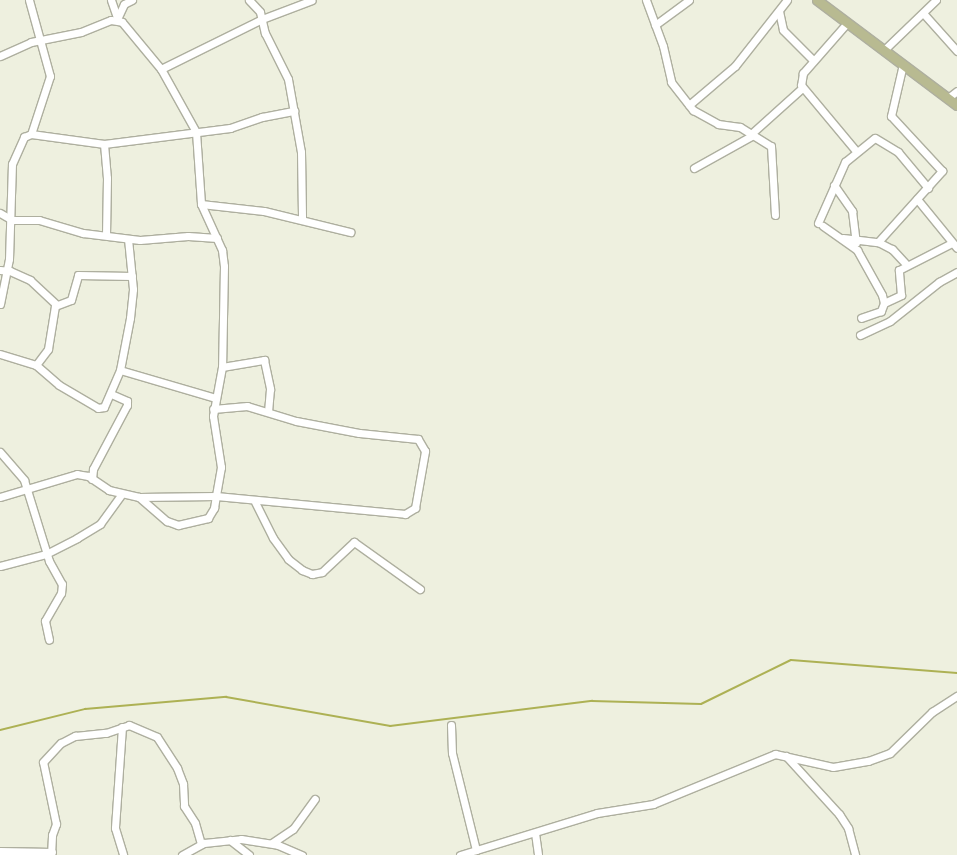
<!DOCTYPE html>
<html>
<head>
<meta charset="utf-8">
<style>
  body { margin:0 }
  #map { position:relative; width:957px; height:855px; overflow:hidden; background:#eef0df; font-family:Commissioner,sans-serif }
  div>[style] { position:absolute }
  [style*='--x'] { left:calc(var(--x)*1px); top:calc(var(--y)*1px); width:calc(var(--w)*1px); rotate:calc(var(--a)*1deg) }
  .stream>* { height:2px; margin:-1px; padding:0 1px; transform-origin:1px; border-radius:1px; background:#adb154 }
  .roads { filter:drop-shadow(1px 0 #aeaf9f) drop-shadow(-1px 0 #aeaf9f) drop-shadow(0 1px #aeaf9f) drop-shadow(0 -1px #aeaf9f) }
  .minor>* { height:7px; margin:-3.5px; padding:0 3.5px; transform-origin:3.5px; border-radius:3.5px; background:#fff }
  .major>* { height:9px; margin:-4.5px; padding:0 4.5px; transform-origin:4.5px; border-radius:4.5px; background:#b8ba91 }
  span { translate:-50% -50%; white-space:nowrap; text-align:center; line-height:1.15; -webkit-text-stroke:4px #fff; paint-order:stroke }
</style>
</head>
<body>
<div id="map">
  <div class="stream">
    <i style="--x:0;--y:730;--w:88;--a:-13.9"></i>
    <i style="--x:85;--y:709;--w:142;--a:-4.9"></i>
    <i style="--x:226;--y:697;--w:167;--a:10"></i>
    <i style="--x:390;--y:726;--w:204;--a:-7.1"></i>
    <i style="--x:592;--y:701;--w:109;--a:1.6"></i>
    <i style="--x:701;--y:704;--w:100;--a:-26.1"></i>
    <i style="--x:791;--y:660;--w:167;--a:4.5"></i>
  </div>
  <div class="roads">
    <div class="minor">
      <i style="--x:29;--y:0;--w:79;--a:74.6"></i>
      <i style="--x:50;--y:76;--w:61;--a:108.1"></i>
      <i style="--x:111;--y:0;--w:21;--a:71"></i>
      <i style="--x:249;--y:0;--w:16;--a:47"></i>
      <i style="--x:260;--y:12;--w:22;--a:77"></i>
      <i style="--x:265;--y:33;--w:51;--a:63.4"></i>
      <i style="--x:288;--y:79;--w:74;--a:79.9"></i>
      <i style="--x:301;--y:152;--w:67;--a:89.1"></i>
      <i style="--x:646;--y:0;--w:49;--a:69.7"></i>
      <i style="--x:663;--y:46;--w:37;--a:77"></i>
      <i style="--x:671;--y:82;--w:36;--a:52"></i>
      <i style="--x:693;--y:110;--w:29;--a:29"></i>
      <i style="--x:718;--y:124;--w:22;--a:8"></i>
      <i style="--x:740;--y:127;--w:36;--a:32"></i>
      <i style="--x:771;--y:146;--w:69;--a:86.7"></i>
      <i style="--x:779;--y:11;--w:19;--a:78"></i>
      <i style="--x:783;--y:30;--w:42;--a:45"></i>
      <i style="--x:923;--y:13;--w:51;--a:48.2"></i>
      <i style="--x:118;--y:17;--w:14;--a:-65"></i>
      <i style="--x:124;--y:4;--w:9;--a:-27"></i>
      <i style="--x:847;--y:23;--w:67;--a:131.3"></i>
      <i style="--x:803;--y:73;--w:12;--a:99"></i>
      <i style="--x:801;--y:85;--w:86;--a:50.2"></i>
      <i style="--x:655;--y:25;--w:42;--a:-36.3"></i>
      <i style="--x:884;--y:50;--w:72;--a:-43.9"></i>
      <i style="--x:0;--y:56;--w:34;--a:-24"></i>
      <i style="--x:31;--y:42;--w:51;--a:-11.3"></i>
      <i style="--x:81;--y:32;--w:32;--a:-22"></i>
      <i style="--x:111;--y:20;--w:11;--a:10"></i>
      <i style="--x:122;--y:22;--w:61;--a:50.3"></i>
      <i style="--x:161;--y:69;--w:72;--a:60.9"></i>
      <i style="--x:196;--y:132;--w:72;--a:86"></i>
      <i style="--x:201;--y:204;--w:51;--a:65.5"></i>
      <i style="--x:222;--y:250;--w:16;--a:83"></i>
      <i style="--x:224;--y:266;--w:101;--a:91.1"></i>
      <i style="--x:222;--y:367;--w:50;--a:100.4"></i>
      <i style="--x:213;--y:416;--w:52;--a:81.1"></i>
      <i style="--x:221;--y:467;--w:29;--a:100"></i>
      <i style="--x:216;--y:496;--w:77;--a:179.3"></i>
      <i style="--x:139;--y:497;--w:31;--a:-167"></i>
      <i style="--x:109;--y:490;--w:25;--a:-146"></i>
      <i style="--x:88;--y:476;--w:11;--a:-170"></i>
      <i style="--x:77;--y:474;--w:80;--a:163.4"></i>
      <i style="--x:161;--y:69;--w:113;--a:-26.3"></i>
      <i style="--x:262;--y:19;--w:53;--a:-20.8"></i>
      <i style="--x:948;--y:98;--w:11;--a:-38"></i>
      <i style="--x:689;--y:105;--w:60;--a:-40.3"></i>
      <i style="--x:735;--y:66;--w:84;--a:-51.8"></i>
      <i style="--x:751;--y:134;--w:69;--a:-42"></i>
      <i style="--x:104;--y:144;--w:34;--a:85"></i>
      <i style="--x:107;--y:178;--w:56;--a:91"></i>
      <i style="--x:694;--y:168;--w:68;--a:-29.2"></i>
      <i style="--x:834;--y:185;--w:32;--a:55"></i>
      <i style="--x:852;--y:211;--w:32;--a:83"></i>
      <i style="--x:917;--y:199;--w:63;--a:50.8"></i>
      <i style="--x:201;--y:204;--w:63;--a:6.3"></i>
      <i style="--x:264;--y:211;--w:89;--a:13.7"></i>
      <i style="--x:0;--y:213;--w:14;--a:30"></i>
      <i style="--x:12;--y:220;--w:27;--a:0"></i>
      <i style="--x:39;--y:220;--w:46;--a:16.5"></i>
      <i style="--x:83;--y:233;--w:57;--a:7"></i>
      <i style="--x:140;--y:240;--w:48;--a:-4.8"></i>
      <i style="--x:188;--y:236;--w:29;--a:4"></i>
      <i style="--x:818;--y:223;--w:67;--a:-66.1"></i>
      <i style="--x:845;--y:162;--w:38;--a:-39"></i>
      <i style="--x:875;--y:138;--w:27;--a:31"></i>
      <i style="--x:898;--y:152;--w:47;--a:50.2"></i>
      <i style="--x:823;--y:226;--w:42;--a:35.2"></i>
      <i style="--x:857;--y:250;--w:51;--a:60.9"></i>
      <i style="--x:882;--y:295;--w:8;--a:76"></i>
      <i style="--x:884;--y:303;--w:9;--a:111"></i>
      <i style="--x:881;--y:311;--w:21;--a:161"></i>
      <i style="--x:843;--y:238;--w:35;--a:7"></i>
      <i style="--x:878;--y:242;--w:16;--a:27"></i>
      <i style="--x:892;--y:249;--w:22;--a:47"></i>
      <i style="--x:878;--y:242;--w:96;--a:-48"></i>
      <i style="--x:942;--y:171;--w:75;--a:-132.8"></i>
      <i style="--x:891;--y:116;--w:53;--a:-77"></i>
      <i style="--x:0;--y:270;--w:10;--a:6"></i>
      <i style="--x:10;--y:271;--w:22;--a:24"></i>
      <i style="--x:30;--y:280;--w:35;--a:43"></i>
      <i style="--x:884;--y:303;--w:19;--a:-25"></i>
      <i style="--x:901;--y:295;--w:25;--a:-95"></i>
      <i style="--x:899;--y:270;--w:59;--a:-27"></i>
      <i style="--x:0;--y:304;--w:46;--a:-78.7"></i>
      <i style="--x:9;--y:259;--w:95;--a:-88.2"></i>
      <i style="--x:12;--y:164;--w:30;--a:-66"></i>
      <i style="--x:24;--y:137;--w:8;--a:-23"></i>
      <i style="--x:31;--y:134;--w:74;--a:7.8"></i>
      <i style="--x:104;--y:144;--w:127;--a:-7.2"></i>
      <i style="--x:230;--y:128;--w:34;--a:-19"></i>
      <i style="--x:262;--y:117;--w:33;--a:-11"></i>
      <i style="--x:860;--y:335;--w:33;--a:-25"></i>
      <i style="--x:890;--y:321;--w:63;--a:-38.5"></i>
      <i style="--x:939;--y:282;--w:21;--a:-29"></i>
      <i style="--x:0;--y:354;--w:38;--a:17"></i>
      <i style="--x:36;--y:365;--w:30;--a:41"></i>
      <i style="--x:59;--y:385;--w:45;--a:30.5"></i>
      <i style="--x:98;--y:408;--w:6;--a:-9"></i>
      <i style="--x:104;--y:407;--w:40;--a:-66.6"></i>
      <i style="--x:120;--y:370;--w:53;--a:-79.1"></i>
      <i style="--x:130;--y:318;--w:29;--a:-84"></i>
      <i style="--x:133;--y:289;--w:50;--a:-95.7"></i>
      <i style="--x:36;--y:365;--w:20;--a:-53"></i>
      <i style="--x:48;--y:349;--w:44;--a:-80.8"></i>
      <i style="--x:55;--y:306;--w:17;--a:-21"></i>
      <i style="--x:71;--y:300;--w:26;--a:-74"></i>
      <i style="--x:78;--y:275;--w:54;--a:1.1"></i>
      <i style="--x:222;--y:367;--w:43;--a:-9.5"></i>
      <i style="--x:264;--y:360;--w:30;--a:78"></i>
      <i style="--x:270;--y:389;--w:22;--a:95"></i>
      <i style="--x:120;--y:370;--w:100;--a:16.3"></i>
      <i style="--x:0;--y:452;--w:37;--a:49"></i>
      <i style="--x:24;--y:480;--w:85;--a:72.8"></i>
      <i style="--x:49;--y:561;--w:26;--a:61"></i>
      <i style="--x:62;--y:584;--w:9;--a:96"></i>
      <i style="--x:61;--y:593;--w:32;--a:120"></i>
      <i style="--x:45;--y:621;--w:19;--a:78"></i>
      <i style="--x:92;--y:479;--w:10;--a:-84"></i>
      <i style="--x:93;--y:469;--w:72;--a:-62"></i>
      <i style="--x:127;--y:405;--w:4;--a:-90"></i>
      <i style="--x:127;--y:401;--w:17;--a:-156"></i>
      <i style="--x:139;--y:497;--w:37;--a:41"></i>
      <i style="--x:167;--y:521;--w:12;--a:20"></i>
      <i style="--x:178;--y:525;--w:31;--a:-13"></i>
      <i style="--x:208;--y:518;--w:12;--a:-59"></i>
      <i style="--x:214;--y:508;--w:12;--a:-81"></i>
      <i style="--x:216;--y:496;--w:190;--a:5.4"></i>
      <i style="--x:405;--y:514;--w:12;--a:-31"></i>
      <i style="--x:415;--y:508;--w:58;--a:-80"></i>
      <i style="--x:425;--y:451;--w:14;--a:-120"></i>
      <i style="--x:418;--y:439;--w:59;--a:-174.2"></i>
      <i style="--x:359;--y:433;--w:64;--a:-169.2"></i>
      <i style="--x:296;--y:421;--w:51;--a:-163"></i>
      <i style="--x:247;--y:406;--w:34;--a:175"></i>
      <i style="--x:255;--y:502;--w:40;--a:63.4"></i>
      <i style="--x:273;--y:538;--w:26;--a:54"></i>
      <i style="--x:288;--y:559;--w:18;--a:38"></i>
      <i style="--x:302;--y:570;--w:11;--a:22"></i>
      <i style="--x:312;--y:574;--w:10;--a:-11"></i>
      <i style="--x:322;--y:572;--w:44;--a:-43.2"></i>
      <i style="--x:354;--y:542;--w:81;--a:35.5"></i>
      <i style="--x:0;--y:566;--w:48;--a:-14.6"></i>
      <i style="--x:46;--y:554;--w:35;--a:-27"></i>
      <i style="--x:77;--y:538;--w:27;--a:-31"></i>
      <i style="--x:100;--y:524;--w:37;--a:-54"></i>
      <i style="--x:451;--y:725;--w:28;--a:88"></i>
      <i style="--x:452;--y:753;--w:100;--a:76.1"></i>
      <i style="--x:122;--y:727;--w:101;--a:94"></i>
      <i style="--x:115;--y:828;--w:28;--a:73"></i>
      <i style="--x:786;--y:756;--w:79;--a:47.6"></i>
      <i style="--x:839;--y:814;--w:17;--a:57"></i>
      <i style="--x:848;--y:828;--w:28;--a:75"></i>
      <i style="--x:535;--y:833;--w:22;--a:82"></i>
      <i style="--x:230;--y:840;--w:24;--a:38"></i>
      <i style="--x:272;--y:843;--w:25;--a:-34"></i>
      <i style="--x:293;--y:829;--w:37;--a:-54"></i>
      <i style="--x:0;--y:851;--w:52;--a:1.1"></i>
      <i style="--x:51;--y:855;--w:20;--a:-87"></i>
      <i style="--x:52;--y:835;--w:12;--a:-70"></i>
      <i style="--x:56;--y:824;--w:63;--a:-101.8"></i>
      <i style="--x:43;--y:762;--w:26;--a:-47"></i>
      <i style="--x:61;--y:743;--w:16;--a:-27"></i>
      <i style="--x:75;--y:736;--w:31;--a:-6"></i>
      <i style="--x:106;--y:733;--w:24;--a:-19"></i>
      <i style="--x:129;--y:725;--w:30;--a:23"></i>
      <i style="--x:157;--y:737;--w:37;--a:57"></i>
      <i style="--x:177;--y:768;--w:17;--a:69"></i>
      <i style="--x:183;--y:784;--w:22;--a:87"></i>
      <i style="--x:184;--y:806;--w:20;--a:57"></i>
      <i style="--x:195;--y:823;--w:22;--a:74"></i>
      <i style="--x:182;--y:855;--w:25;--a:-29"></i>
      <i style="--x:204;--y:843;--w:37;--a:-6"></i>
      <i style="--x:241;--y:839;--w:37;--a:9"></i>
      <i style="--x:278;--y:845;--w:26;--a:23"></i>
      <i style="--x:460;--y:855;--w:143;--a:-17"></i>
      <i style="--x:597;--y:813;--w:57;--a:-9.1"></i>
      <i style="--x:653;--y:804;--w:132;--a:-22.3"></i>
      <i style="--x:775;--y:754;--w:59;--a:12.6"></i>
      <i style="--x:833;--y:767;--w:36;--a:-10"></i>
      <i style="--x:868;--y:761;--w:23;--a:-20"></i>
      <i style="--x:890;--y:753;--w:59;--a:-44.3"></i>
      <i style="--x:932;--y:712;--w:30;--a:-33"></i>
    </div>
    <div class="major">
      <i style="--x:817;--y:0;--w:175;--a:36.9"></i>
    </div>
  </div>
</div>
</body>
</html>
